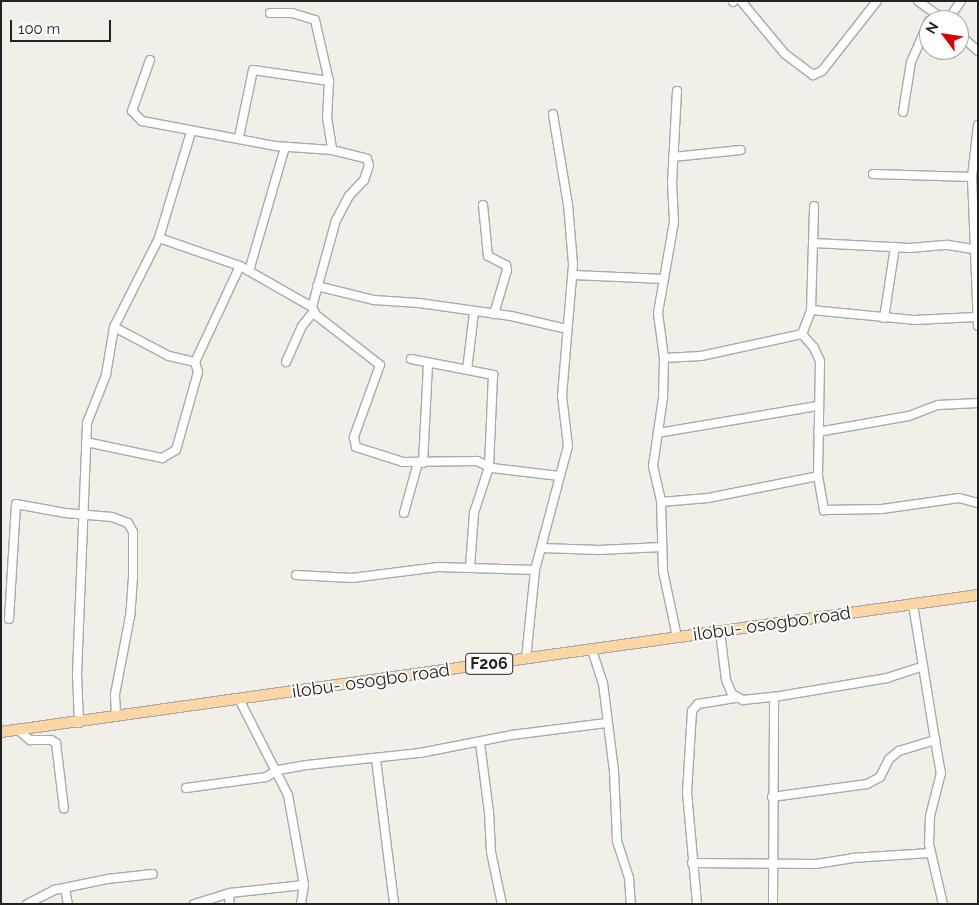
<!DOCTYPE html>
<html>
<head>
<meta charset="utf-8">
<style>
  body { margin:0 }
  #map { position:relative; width:979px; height:905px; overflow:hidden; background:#f2efe9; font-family:Raleway,sans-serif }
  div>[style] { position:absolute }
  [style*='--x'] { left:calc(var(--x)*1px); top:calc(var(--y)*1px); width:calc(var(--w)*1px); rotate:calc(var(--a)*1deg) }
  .roads { filter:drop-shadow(1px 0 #a9a9a9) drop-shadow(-1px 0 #a9a9a9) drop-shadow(0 1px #a9a9a9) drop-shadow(0 -1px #a9a9a9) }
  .minor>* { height:8px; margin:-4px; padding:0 4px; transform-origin:4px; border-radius:4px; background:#fff }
  .major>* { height:10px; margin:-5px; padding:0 5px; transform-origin:5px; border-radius:5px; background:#fcd6a4 }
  span { translate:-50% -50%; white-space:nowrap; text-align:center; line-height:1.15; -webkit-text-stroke:4px #fff; paint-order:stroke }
  .shield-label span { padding:1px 4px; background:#fff; border:1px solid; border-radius:4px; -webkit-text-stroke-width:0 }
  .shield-label { font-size:16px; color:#222; font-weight:700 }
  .street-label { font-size:18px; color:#222 }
  .frame { position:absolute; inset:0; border:2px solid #222; pointer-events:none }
  .north { position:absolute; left:919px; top:10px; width:50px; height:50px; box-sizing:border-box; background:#fff; border:1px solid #a7a7a7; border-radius:50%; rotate:301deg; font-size:14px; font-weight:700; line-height:20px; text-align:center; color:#222 }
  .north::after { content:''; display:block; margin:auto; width:18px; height:22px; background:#d40000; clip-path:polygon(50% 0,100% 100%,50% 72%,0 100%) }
  .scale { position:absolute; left:10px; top:20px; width:101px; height:22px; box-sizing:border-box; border:2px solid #222; border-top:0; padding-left:6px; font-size:15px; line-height:18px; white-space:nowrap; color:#222; -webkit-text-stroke:4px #fff; paint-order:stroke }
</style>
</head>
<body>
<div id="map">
  <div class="roads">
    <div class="minor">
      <i style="--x:741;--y:1;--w:69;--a:50.3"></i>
      <i style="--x:785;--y:54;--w:35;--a:37"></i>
      <i style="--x:813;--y:75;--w:10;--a:-24"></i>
      <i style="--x:822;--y:71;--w:89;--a:-51.8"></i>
      <i style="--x:918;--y:1;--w:32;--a:36"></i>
      <i style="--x:733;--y:2;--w:1;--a:-45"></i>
      <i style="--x:270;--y:13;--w:22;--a:0"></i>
      <i style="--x:292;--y:13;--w:24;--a:17"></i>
      <i style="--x:315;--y:20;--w:63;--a:77.1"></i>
      <i style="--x:329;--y:81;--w:36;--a:93"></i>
      <i style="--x:327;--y:117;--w:33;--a:81"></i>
      <i style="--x:948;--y:20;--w:23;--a:-56"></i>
      <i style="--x:959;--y:34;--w:25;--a:42"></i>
      <i style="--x:150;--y:60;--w:54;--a:109.4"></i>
      <i style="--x:132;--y:111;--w:14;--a:45"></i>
      <i style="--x:142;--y:121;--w:135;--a:10.6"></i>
      <i style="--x:275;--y:146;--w:57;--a:4"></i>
      <i style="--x:332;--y:150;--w:36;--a:14"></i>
      <i style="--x:367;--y:159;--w:6;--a:72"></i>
      <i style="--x:369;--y:165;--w:16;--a:108"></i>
      <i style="--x:364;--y:180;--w:22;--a:133"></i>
      <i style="--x:349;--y:196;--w:27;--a:118"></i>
      <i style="--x:336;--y:220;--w:90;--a:105.4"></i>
      <i style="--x:312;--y:307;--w:83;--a:-150.3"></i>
      <i style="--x:240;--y:266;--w:86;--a:-160.9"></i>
      <i style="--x:677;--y:91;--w:91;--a:93.1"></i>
      <i style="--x:672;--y:182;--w:40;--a:87.1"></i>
      <i style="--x:674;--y:222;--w:92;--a:100"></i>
      <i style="--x:658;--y:313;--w:45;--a:82.4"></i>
      <i style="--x:664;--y:358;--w:40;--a:91.4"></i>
      <i style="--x:663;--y:398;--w:69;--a:98.4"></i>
      <i style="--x:653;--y:466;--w:37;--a:77"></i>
      <i style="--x:661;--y:502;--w:69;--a:88.3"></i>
      <i style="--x:663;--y:571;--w:67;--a:78"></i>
      <i style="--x:903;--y:112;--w:51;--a:-80.9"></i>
      <i style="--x:911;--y:62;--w:45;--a:-66.3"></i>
      <i style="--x:978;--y:125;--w:52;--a:96.6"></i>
      <i style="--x:972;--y:177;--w:149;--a:87.7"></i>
      <i style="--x:239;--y:137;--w:68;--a:-78.2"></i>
      <i style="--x:253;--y:70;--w:77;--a:8.2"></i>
      <i style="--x:673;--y:157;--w:68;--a:-5.9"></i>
      <i style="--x:873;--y:174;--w:99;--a:1.7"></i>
      <i style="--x:483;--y:205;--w:51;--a:84.4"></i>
      <i style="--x:488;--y:256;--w:20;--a:27"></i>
      <i style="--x:506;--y:265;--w:5;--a:79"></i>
      <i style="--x:507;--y:270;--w:46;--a:106.5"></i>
      <i style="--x:814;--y:243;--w:96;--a:3"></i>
      <i style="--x:910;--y:248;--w:38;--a:-5"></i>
      <i style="--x:948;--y:245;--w:30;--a:9"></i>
      <i style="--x:249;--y:271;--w:129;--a:-73.8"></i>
      <i style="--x:574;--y:275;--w:89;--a:2.6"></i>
      <i style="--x:317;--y:286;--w:59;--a:13.8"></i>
      <i style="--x:374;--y:300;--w:45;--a:3.8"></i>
      <i style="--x:419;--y:303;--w:93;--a:8"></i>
      <i style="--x:511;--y:316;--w:57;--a:13.1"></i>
      <i style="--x:312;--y:307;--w:9;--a:63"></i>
      <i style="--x:316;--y:315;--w:81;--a:38"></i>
      <i style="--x:380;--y:365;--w:77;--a:109.9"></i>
      <i style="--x:354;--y:437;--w:10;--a:79"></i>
      <i style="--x:356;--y:447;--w:49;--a:17.7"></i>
      <i style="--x:403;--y:462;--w:74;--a:-0.8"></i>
      <i style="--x:477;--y:461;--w:17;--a:25"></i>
      <i style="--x:492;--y:468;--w:68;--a:6.7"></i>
      <i style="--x:811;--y:310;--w:103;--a:5.5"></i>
      <i style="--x:914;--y:320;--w:62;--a:-2.8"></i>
      <i style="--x:884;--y:318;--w:72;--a:-81.2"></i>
      <i style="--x:114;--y:327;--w:62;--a:27.8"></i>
      <i style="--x:169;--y:356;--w:27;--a:13"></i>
      <i style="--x:802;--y:334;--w:18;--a:49"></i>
      <i style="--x:814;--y:348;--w:14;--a:65"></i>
      <i style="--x:820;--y:361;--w:115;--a:91"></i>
      <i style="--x:818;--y:476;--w:35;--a:80"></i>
      <i style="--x:824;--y:510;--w:58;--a:-1"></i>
      <i style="--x:882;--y:509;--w:78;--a:-8.1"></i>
      <i style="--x:959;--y:498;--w:20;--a:15"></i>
      <i style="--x:664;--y:358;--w:37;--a:-3"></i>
      <i style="--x:701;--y:356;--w:103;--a:-12.3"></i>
      <i style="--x:802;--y:334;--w:26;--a:-69"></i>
      <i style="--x:811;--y:310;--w:104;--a:-88.3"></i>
      <i style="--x:411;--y:359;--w:84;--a:11"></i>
      <i style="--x:493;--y:375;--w:92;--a:92.5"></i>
      <i style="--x:489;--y:467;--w:48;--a:108.1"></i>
      <i style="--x:474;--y:513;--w:55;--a:94.2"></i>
      <i style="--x:286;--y:362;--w:39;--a:-66"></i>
      <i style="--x:302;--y:326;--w:19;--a:-51"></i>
      <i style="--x:467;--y:370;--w:58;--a:-83.1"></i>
      <i style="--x:818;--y:432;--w:92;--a:-10"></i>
      <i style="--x:909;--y:416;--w:31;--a:-21"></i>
      <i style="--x:938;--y:405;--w:40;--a:-2.9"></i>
      <i style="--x:658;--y:433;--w:162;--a:-9.6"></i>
      <i style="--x:86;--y:442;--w:78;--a:11.9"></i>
      <i style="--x:162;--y:458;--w:16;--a:-30"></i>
      <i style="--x:176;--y:450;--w:81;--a:-74.2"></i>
      <i style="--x:198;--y:372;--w:10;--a:-107"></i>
      <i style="--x:195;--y:362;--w:106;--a:-64.9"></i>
      <i style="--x:423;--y:463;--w:99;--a:-87.1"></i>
      <i style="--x:661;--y:502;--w:47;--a:-4.9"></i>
      <i style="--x:708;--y:498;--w:112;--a:-11.3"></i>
      <i style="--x:404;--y:513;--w:52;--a:-74.4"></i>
      <i style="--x:542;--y:548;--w:57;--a:2"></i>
      <i style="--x:599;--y:550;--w:63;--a:-2.7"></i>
      <i style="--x:296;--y:575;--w:56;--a:3.1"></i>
      <i style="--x:352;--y:578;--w:87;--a:-7.3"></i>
      <i style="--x:438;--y:567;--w:97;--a:1.8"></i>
      <i style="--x:9;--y:619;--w:115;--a:-86.5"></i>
      <i style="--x:16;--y:504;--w:50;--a:10.4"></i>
      <i style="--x:65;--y:513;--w:47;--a:4.9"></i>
      <i style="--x:112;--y:517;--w:17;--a:21"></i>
      <i style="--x:128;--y:523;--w:10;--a:61"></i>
      <i style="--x:133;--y:532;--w:45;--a:90"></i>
      <i style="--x:133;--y:577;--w:39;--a:94"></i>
      <i style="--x:130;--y:616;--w:80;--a:100.8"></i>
      <i style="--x:115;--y:695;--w:21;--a:87"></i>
      <i style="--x:720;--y:631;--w:49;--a:83"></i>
      <i style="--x:726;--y:680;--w:15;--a:67"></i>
      <i style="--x:732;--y:694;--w:13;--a:29"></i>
      <i style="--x:743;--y:700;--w:31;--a:-6"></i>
      <i style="--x:774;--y:697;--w:115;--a:-9.5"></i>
      <i style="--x:887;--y:678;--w:38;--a:-18"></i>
      <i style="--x:923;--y:666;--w:63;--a:-99.2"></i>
      <i style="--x:592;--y:650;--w:35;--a:72"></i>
      <i style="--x:603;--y:683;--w:89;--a:82.9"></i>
      <i style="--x:614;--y:771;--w:70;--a:87.5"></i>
      <i style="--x:617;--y:841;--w:39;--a:72"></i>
      <i style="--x:629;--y:878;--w:26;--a:86"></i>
      <i style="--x:526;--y:659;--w:89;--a:-84.2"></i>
      <i style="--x:535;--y:570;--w:128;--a:-75.1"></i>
      <i style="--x:568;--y:446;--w:50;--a:-96.8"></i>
      <i style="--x:562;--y:396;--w:132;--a:-85.2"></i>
      <i style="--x:573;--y:264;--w:59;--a:-94.8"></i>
      <i style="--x:568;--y:205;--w:92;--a:-99.4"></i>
      <i style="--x:239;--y:699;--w:108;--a:63"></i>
      <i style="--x:288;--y:795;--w:91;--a:79.9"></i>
      <i style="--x:304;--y:885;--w:19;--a:99"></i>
      <i style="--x:79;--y:723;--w:49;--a:-92.3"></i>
      <i style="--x:77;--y:674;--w:251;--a:-87.7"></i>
      <i style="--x:87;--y:423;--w:52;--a:-68.4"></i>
      <i style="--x:106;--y:375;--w:49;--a:-80.5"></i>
      <i style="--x:114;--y:327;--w:100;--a:-63.2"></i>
      <i style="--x:159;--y:238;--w:111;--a:-73.2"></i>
      <i style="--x:18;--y:730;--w:16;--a:40"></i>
      <i style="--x:30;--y:740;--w:21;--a:0"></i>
      <i style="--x:51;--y:740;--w:6;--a:31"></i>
      <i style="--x:56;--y:743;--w:66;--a:83.1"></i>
      <i style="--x:935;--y:740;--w:34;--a:80"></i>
      <i style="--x:941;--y:773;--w:44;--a:104.3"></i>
      <i style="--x:930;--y:816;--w:28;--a:92"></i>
      <i style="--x:929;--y:844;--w:62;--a:76.9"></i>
      <i style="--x:480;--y:743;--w:70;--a:82.6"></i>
      <i style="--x:489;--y:812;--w:40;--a:87.1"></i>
      <i style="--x:491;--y:852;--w:53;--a:78.1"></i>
      <i style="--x:376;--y:759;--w:146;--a:82.9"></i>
      <i style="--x:186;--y:788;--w:81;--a:-7.8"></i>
      <i style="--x:266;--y:777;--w:14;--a:-30"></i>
      <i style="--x:278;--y:770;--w:29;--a:-10"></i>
      <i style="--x:307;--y:765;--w:114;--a:-6.1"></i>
      <i style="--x:420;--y:753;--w:94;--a:-11.1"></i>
      <i style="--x:512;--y:735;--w:95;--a:-7.3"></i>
      <i style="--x:772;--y:797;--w:96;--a:-7.8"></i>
      <i style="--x:867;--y:784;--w:15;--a:-28"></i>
      <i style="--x:880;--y:777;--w:20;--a:-63"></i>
      <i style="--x:889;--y:759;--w:13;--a:-39"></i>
      <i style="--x:899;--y:751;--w:38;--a:-17"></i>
      <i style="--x:935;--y:740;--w:75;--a:-99.2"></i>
      <i style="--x:692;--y:863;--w:124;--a:0.5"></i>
      <i style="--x:816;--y:864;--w:36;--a:-9"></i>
      <i style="--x:852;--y:858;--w:78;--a:-3.7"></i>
      <i style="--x:65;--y:889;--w:15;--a:79"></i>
      <i style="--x:27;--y:904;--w:30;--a:-27"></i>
      <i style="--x:54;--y:890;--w:54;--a:-11.7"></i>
      <i style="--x:107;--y:879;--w:46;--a:-6.2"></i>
      <i style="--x:194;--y:904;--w:38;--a:-17"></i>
      <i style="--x:230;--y:893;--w:74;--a:-6.2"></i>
      <i style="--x:229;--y:904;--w:11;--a:-85"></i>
      <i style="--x:697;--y:904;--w:111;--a:-95.1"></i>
      <i style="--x:687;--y:793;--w:82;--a:-86.5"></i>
      <i style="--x:692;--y:711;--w:9;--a:-49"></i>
      <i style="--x:698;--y:704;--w:39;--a:-9"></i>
      <i style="--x:773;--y:904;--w:207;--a:-89.7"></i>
    </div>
    <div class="major">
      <i style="--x:1;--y:732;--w:987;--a:-7.98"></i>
    </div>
  </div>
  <div class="shield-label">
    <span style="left:489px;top:664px">F206</span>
  </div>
  <div class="street-label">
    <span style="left:772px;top:624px;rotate:-8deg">ilobu- osogbo road</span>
    <span style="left:371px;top:681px;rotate:-8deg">ilobu- osogbo road</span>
  </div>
  <div class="frame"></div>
  <div class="north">N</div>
  <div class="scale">100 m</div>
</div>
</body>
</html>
